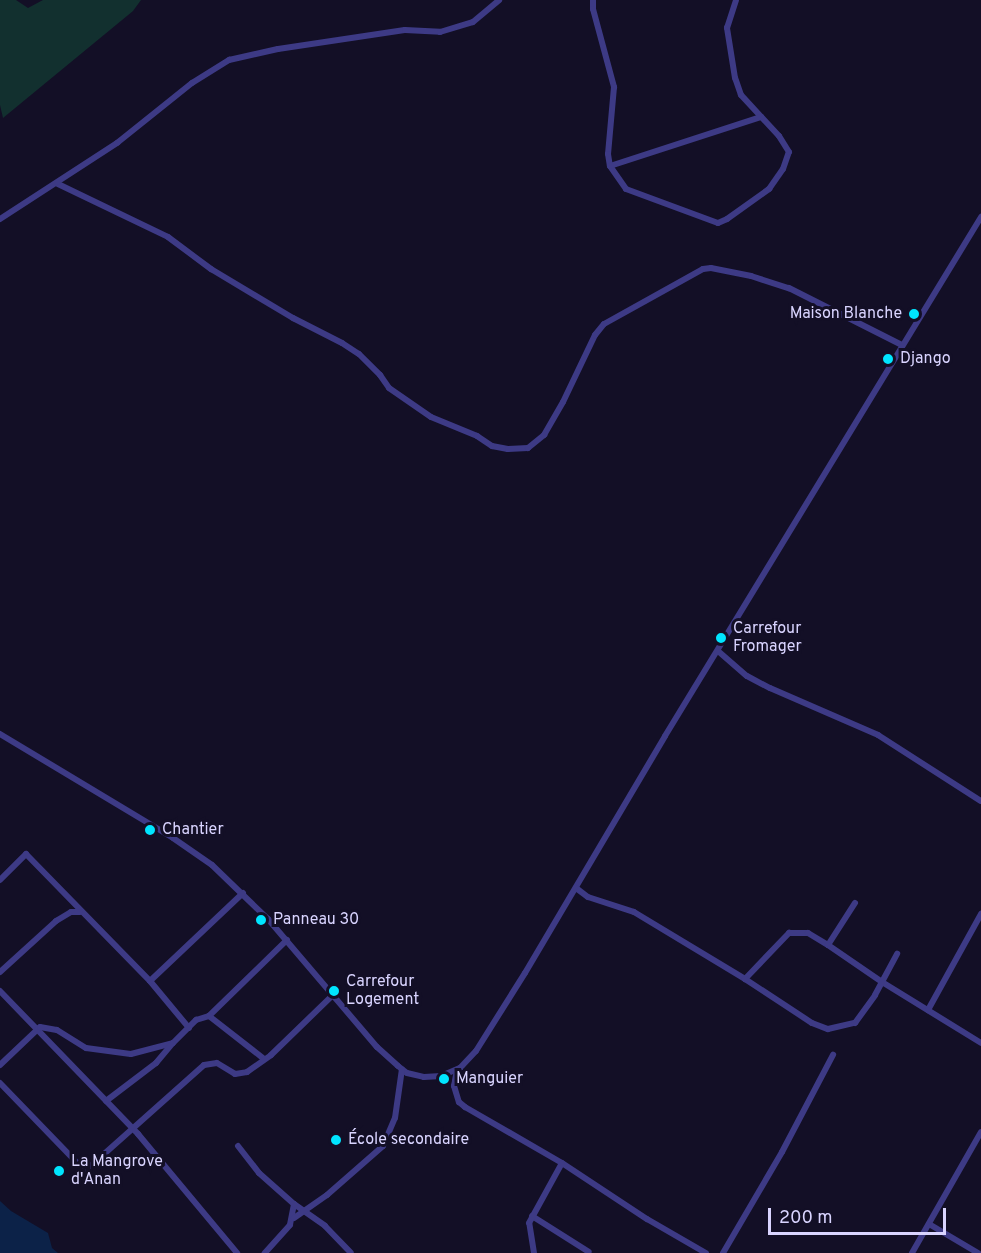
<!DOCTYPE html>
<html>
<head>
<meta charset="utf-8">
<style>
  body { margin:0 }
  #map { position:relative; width:981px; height:1253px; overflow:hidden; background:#130f26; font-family:Overpass,sans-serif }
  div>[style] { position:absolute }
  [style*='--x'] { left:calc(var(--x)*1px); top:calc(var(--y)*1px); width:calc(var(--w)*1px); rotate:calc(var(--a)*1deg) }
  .green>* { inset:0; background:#12302f }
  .water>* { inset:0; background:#0c2248 }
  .minor>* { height:6px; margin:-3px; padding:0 3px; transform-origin:3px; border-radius:3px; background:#3d3a85 }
  .dots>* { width:16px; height:16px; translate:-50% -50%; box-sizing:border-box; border:3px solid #130f26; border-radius:50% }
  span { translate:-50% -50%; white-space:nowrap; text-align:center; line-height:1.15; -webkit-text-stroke:6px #130f26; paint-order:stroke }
  .poi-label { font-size:16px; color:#d9d4ff }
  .right { translate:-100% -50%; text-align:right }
  .left { translate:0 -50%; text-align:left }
  .scale { position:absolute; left:768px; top:1208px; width:178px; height:27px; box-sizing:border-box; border:3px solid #d9d4ff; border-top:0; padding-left:8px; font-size:18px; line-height:21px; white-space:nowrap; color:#d9d4ff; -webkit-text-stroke:4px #130f26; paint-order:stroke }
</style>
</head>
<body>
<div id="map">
  <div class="green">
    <i style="clip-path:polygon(0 0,16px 0,28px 8px,43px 0,141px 0,133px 11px,3px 118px,0 105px)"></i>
  </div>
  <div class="water">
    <i style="clip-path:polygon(0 1201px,11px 1211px,48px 1233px,52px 1248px,58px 1253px,0 1253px)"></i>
  </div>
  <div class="minor">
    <i style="--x:593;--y:0;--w:9;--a:90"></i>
    <i style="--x:593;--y:9;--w:81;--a:74.9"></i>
    <i style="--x:614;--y:87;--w:67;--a:95.1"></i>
    <i style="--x:608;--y:154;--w:12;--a:81"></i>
    <i style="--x:610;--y:166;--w:28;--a:55"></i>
    <i style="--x:626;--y:189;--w:98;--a:20.3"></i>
    <i style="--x:718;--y:223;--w:10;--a:-24"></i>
    <i style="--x:727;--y:219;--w:52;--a:-35.5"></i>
    <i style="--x:769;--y:189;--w:24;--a:-55"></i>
    <i style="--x:783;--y:169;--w:18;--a:-71"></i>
    <i style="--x:789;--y:152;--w:19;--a:-122"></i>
    <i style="--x:779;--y:136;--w:56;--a:-132.8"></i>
    <i style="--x:741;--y:95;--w:18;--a:-109"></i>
    <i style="--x:735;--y:78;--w:51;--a:-99.1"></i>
    <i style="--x:727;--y:28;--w:29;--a:-72"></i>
    <i style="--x:610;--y:166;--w:159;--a:-18"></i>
    <i style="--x:58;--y:184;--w:122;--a:25.7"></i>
    <i style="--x:168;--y:237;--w:54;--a:36.7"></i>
    <i style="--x:211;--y:269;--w:96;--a:30.9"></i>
    <i style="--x:293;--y:318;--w:55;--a:27"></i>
    <i style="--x:342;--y:343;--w:20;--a:33"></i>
    <i style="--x:359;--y:354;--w:30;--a:45"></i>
    <i style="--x:380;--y:375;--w:16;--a:55"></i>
    <i style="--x:389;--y:388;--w:51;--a:34.6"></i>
    <i style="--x:431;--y:417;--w:50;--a:22.4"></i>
    <i style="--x:477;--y:436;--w:18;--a:34"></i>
    <i style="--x:492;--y:446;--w:16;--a:11"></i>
    <i style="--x:508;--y:449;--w:20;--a:-3"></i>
    <i style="--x:528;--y:448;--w:21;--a:-39"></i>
    <i style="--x:544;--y:435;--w:38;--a:-60"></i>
    <i style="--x:563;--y:402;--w:74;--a:-64.5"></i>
    <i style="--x:595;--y:335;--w:14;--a:-51"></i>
    <i style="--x:604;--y:324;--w:113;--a:-29.1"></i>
    <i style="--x:703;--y:269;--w:8;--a:-7"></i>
    <i style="--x:711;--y:268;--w:41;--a:11.3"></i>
    <i style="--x:751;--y:276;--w:40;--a:18"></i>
    <i style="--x:789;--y:288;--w:127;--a:26.8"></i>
    <i style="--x:0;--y:219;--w:140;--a:-33"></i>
    <i style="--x:117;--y:143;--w:96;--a:-38.7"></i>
    <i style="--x:192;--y:83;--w:44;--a:-31.9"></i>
    <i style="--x:229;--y:60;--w:50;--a:-12.7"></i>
    <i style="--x:278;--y:49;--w:128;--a:-8.5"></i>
    <i style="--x:405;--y:30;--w:35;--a:3"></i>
    <i style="--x:440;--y:32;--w:34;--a:-17"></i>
    <i style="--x:473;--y:22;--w:34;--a:-40"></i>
    <i style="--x:718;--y:651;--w:38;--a:41"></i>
    <i style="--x:747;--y:676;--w:26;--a:28"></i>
    <i style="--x:770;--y:688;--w:118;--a:23.5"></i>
    <i style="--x:878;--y:735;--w:122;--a:32.7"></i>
    <i style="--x:0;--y:734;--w:202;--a:31"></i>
    <i style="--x:173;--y:838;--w:47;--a:34.7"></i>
    <i style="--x:212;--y:865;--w:78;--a:44"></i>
    <i style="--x:268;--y:919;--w:168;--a:49.6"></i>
    <i style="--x:377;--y:1047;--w:28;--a:42"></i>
    <i style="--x:398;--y:1066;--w:11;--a:38"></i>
    <i style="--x:407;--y:1073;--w:17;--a:13"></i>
    <i style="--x:424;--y:1077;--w:17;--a:-3"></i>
    <i style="--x:441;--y:1076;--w:21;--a:-23"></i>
    <i style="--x:460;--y:1068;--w:23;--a:-47"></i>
    <i style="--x:476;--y:1051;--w:92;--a:-57.9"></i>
    <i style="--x:525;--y:973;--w:275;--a:-59.4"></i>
    <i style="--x:665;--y:736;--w:608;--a:-58.66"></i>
    <i style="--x:0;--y:880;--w:37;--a:-45"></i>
    <i style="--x:26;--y:854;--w:177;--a:45.7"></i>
    <i style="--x:150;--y:981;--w:61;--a:50.3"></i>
    <i style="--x:576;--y:888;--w:15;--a:37"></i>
    <i style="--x:588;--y:897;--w:48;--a:18.1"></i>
    <i style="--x:634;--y:912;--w:130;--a:31.1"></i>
    <i style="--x:745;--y:979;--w:64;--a:-46.3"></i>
    <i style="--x:789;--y:933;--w:19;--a:0"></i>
    <i style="--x:808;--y:933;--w:23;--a:31"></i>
    <i style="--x:828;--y:945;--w:50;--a:-57.3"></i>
    <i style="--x:828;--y:945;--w:65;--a:34.4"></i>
    <i style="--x:882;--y:982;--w:116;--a:31.6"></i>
    <i style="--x:0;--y:972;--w:76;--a:-42.3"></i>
    <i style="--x:56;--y:921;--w:17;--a:-31"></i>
    <i style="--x:71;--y:912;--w:9;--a:0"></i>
    <i style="--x:745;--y:979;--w:80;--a:33.3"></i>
    <i style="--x:812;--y:1023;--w:17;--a:21"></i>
    <i style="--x:828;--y:1029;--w:28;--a:-13"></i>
    <i style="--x:855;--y:1023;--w:34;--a:-54"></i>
    <i style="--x:875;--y:995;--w:47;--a:-61.8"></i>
    <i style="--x:150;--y:981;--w:128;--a:-43.4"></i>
    <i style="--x:0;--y:991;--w:199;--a:46"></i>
    <i style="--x:138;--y:1134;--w:155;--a:50.2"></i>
    <i style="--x:928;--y:1010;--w:110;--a:-61.1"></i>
    <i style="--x:209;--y:1016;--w:109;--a:-44.3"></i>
    <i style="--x:0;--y:1065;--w:55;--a:-43.5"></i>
    <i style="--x:40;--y:1027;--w:17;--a:10"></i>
    <i style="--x:57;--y:1030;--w:34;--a:32"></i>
    <i style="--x:86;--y:1048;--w:45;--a:7.6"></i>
    <i style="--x:131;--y:1054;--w:43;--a:-14.7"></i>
    <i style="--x:173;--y:1043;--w:33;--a:-45"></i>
    <i style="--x:196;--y:1020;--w:14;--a:-17"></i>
    <i style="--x:209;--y:1016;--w:68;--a:37.9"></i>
    <i style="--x:457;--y:1070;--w:16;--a:101"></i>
    <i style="--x:454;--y:1086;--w:17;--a:73"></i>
    <i style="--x:459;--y:1102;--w:8;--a:40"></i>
    <i style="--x:465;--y:1107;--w:112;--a:30"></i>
    <i style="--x:562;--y:1163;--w:102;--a:33.4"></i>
    <i style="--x:647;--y:1219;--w:68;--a:30"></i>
    <i style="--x:0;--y:1083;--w:122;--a:46"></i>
    <i style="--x:85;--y:1171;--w:159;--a:-41.7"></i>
    <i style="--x:204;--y:1065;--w:13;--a:-9"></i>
    <i style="--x:217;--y:1063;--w:21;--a:31"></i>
    <i style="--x:235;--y:1074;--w:12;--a:-9"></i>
    <i style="--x:247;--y:1072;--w:29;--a:-35"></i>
    <i style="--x:271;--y:1055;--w:86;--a:-44.1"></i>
    <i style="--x:106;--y:1101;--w:63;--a:-37.2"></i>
    <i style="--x:156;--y:1063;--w:26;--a:-50"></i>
    <i style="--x:238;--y:1146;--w:34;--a:52"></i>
    <i style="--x:259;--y:1173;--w:47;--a:41.5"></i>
    <i style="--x:294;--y:1204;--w:21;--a:101"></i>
    <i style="--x:290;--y:1225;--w:38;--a:132"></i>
    <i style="--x:294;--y:1204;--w:38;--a:35"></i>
    <i style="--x:325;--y:1226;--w:37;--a:46"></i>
    <i style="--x:532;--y:1216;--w:67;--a:32.3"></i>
    <i style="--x:294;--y:1218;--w:40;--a:-34.9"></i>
    <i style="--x:327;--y:1195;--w:74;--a:-41.2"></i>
    <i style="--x:383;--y:1146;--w:30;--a:-67"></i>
    <i style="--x:395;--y:1118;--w:49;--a:-81.9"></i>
    <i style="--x:929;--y:1224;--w:57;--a:30.6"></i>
    <i style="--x:534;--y:1253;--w:30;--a:-99"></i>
    <i style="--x:529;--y:1223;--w:68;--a:-61.2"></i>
    <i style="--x:723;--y:1253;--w:117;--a:-59.7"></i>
    <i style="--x:782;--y:1152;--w:110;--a:-62.3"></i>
    <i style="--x:912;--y:1253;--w:139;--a:-60.3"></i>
  </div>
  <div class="dots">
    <i style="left:914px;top:314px;background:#00e5ff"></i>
    <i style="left:888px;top:359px;background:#00e5ff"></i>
    <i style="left:721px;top:638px;background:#00e5ff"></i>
    <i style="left:150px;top:830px;background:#00e5ff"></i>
    <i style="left:261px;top:920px;background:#00e5ff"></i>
    <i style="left:334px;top:991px;background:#00e5ff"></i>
    <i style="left:444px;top:1079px;background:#00e5ff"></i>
    <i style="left:336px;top:1140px;background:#00e5ff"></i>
    <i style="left:59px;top:1171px;background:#00e5ff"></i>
  </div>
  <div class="poi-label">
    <span class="right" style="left:902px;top:314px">Maison Blanche</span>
    <span class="left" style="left:900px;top:359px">Django</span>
    <span class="left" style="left:733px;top:638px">Carrefour<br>Fromager</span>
    <span class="left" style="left:162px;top:830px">Chantier</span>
    <span class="left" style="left:273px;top:920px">Panneau 30</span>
    <span class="left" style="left:346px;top:991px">Carrefour<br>Logement</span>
    <span class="left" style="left:456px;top:1079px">Manguier</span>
    <span class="left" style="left:348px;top:1140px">École secondaire</span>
    <span class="left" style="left:71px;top:1171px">La Mangrove<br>d'Anan</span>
  </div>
  <div class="scale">200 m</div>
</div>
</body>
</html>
